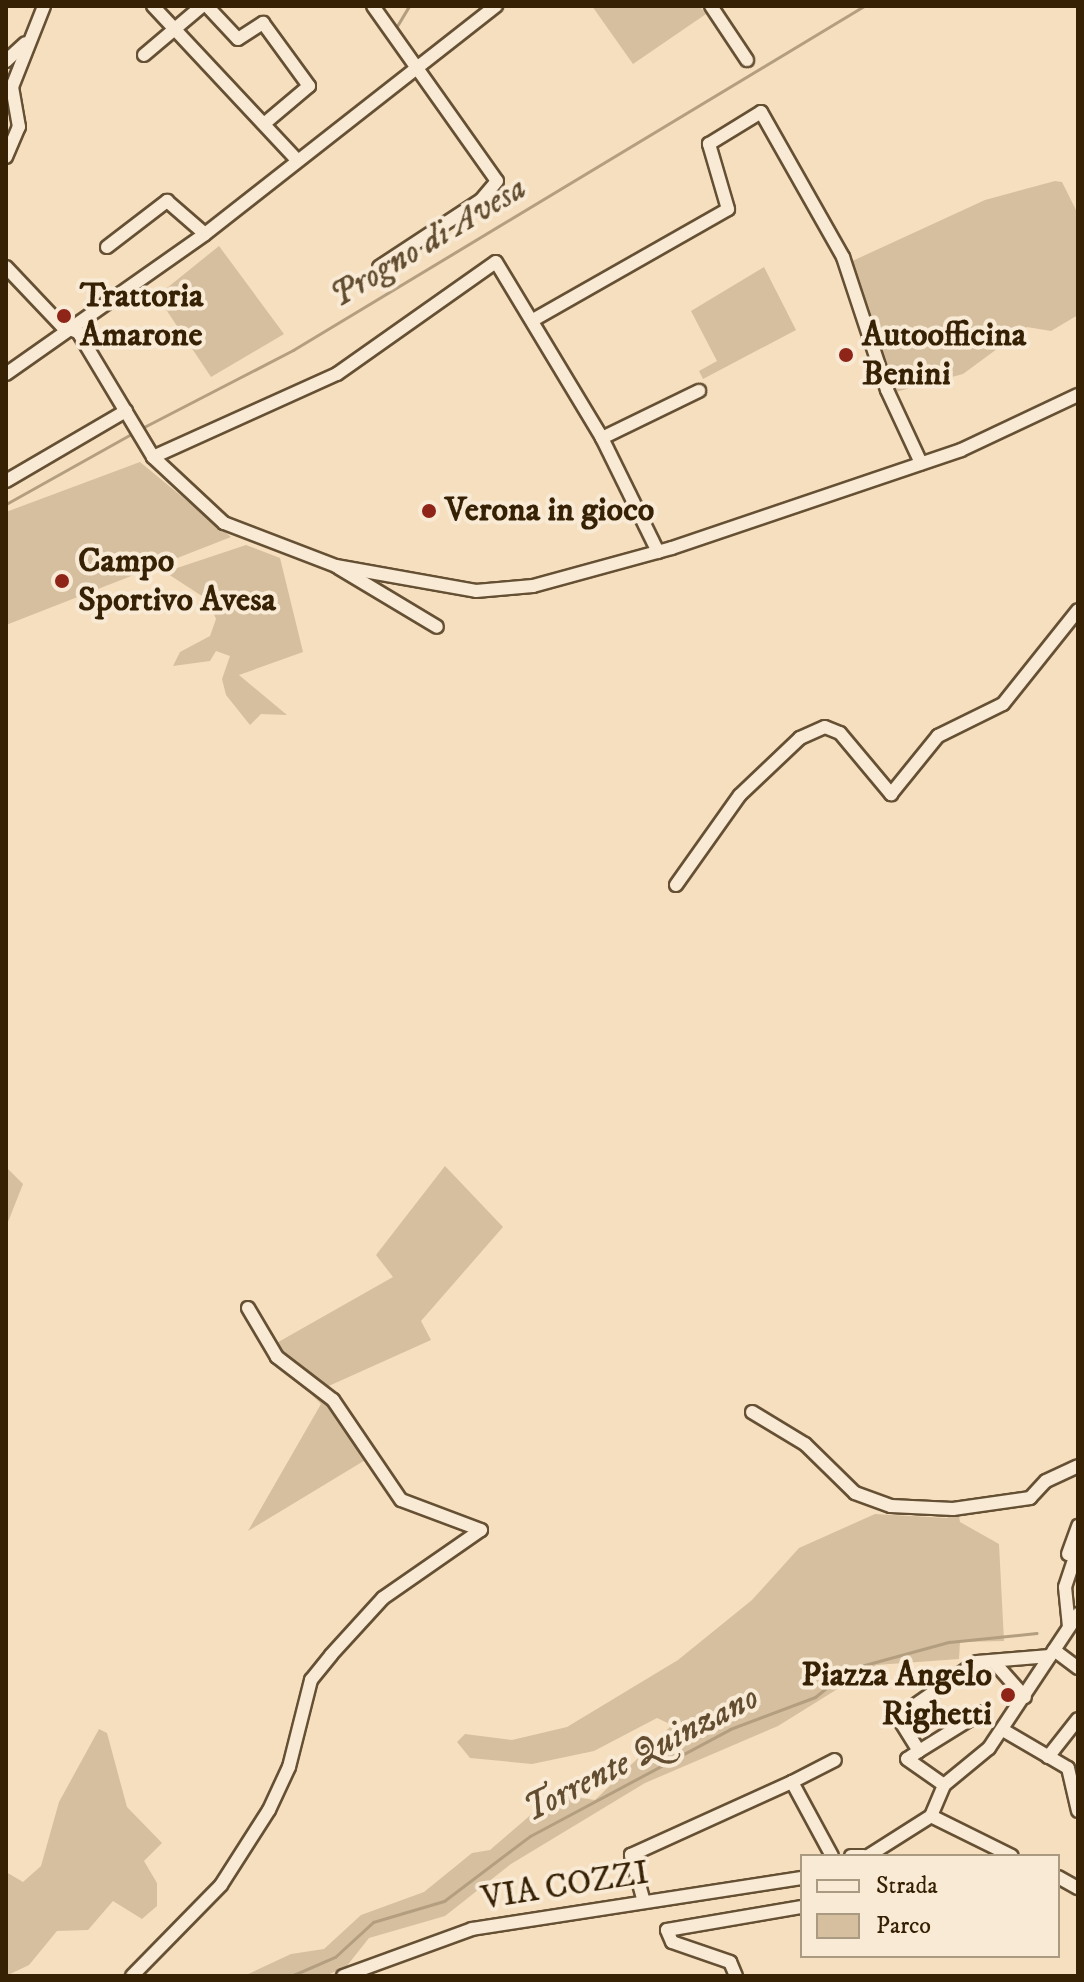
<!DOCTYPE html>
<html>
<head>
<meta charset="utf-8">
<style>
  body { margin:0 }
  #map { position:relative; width:1084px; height:1982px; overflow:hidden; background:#f5dfbf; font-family:"IM FELL DW Pica",serif }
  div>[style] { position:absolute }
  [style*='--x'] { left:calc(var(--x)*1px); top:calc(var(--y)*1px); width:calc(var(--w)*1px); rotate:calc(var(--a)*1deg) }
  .green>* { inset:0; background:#d5bf9f }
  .stream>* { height:3px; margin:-1.5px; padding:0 1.5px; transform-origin:1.5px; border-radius:1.5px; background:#b49e80 }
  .roads { filter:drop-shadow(2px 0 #665034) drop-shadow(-2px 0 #665034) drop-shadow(0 2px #665034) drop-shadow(0 -2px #665034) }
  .minor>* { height:12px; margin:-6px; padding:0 6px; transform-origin:6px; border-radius:6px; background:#f8ead5 }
  .dots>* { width:22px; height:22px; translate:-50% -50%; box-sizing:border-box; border:4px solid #f8ead5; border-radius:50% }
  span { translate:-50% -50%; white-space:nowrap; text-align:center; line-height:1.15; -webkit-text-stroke:8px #f8ead5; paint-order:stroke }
  .poi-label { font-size:34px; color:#362105; font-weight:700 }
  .left { translate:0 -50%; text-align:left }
  .right { translate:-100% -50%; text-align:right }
  .street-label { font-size:34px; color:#362105 }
  .water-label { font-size:36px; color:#624d30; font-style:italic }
  .frame { position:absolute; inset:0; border:8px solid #362105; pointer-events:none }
  .legend { position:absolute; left:800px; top:1854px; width:260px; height:104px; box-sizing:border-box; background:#f8ead5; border:2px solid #aa9a82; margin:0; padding:10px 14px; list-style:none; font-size:24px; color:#362105 }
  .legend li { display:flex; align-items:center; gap:16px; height:40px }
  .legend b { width:40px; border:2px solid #aa9a82 }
</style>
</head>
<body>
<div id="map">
  <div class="green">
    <i style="clip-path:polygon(592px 6px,699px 6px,706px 14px,633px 64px)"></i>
    <i style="clip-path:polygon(1055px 181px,1062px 182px,1078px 214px,1078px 315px,1051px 331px,1027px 327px,963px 374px,892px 393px,848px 263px,985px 200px)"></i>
    <i style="clip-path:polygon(219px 246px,284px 334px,211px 377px,157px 296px)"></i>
    <i style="clip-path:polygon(764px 267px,796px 330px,703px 379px,699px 371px,717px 361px,691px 311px)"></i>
    <i style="clip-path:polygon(140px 462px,231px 537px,6px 625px,6px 512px)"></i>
    <i style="clip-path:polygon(246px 545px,280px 558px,303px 652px,239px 675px,287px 715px,261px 714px,250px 725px,226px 695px,222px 679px,230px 656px,216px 651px,210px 661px,173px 666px,180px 652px,210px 636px,216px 619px,208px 600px,165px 572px)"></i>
    <i style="clip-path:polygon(445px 1166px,503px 1227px,421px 1321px,431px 1340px,322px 1389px,367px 1459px,248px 1531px,321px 1404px,266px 1349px,393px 1277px,376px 1255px)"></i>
    <i style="clip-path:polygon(6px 1167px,23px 1184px,6px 1227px)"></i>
    <i style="clip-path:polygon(958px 1509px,960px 1522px,999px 1544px,1004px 1641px,960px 1642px,959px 1659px,876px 1665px,778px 1726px,645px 1783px,511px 1864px,445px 1916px,369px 1938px,346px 1967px,325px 1976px,244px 1976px,291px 1954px,324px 1949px,361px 1915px,424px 1892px,472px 1853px,490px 1850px,555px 1794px,595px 1800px,672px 1725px,657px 1718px,594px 1751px,532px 1764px,470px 1758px,457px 1742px,465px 1734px,512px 1740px,567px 1727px,678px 1660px,752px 1600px,799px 1548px,875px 1514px,947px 1518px)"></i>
    <i style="clip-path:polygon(99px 1729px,107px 1733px,127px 1807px,162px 1843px,144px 1861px,157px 1883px,157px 1906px,142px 1919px,113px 1901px,88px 1930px,57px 1931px,29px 1965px,6px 1976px,6px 1872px,23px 1882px,41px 1866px,59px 1802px)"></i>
  </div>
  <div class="stream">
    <i style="--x:394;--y:31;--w:29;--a:-59"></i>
    <i style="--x:142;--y:428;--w:170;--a:-27.3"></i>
    <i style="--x:293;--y:350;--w:667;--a:-31.07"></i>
    <i style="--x:6;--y:504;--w:148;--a:-29.2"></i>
    <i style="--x:291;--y:1976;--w:48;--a:-23.4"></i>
    <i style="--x:335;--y:1957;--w:52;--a:-42.6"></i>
    <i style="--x:373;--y:1922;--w:74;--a:-16.5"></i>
    <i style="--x:444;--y:1901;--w:108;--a:-37.1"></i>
    <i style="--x:530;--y:1836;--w:227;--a:-28.1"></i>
    <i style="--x:730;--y:1729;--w:91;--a:-20.6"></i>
    <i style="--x:815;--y:1697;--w:45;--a:-38.7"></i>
    <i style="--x:850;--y:1669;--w:103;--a:-15.3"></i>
    <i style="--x:949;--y:1642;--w:88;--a:-5.8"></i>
  </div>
  <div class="roads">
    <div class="minor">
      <i style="--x:153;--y:6;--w:209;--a:46.9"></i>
      <i style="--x:207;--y:6;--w:45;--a:46.8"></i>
      <i style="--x:238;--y:39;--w:30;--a:-33"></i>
      <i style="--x:263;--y:23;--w:78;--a:53.9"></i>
      <i style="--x:309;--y:86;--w:57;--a:139.9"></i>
      <i style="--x:373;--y:6;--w:214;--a:54.7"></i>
      <i style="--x:497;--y:181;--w:25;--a:130"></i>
      <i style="--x:481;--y:200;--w:122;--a:146.7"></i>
      <i style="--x:711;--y:6;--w:65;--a:56.3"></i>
      <i style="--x:144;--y:55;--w:76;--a:-40.2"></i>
      <i style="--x:6;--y:61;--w:26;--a:-43"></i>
      <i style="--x:6;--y:157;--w:33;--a:-67"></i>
      <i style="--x:19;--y:127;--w:41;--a:-99.9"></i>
      <i style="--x:12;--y:87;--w:87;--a:-68.4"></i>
      <i style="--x:107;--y:247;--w:76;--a:-37.5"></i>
      <i style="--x:167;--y:201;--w:50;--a:41"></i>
      <i style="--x:205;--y:234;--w:370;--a:-38.1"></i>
      <i style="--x:6;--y:267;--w:81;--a:46.5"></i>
      <i style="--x:62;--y:326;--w:17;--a:21"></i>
      <i style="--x:78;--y:332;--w:146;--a:59"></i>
      <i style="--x:153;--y:457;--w:97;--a:42.9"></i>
      <i style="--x:224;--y:523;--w:120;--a:21"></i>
      <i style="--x:336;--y:566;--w:142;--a:10.1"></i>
      <i style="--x:476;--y:591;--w:57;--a:-5"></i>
      <i style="--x:533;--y:586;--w:144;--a:-15.3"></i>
      <i style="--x:672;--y:548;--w:305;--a:-18.7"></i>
      <i style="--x:961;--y:450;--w:129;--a:-25.2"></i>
      <i style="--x:533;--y:320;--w:224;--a:-29.6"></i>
      <i style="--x:728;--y:209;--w:68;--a:-106.3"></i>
      <i style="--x:709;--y:144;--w:61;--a:-31.6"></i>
      <i style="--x:761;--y:112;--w:167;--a:60.5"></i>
      <i style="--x:843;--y:257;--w:140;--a:71.7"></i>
      <i style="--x:887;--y:390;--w:81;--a:65"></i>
      <i style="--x:6;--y:374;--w:243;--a:-35.1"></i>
      <i style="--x:602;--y:438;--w:108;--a:-25.9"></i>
      <i style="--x:153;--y:457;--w:202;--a:-24.3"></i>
      <i style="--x:337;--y:374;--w:194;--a:-35.2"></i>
      <i style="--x:496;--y:262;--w:205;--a:58.9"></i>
      <i style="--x:602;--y:438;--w:127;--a:63.8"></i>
      <i style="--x:6;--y:481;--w:139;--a:-30.3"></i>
      <i style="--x:339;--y:568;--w:114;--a:31"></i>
      <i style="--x:676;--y:885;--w:110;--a:-54.6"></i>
      <i style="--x:740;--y:795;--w:83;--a:-43.5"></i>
      <i style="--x:800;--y:738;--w:27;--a:-24"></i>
      <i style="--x:825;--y:727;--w:16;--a:22"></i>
      <i style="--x:840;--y:733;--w:80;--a:50.1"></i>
      <i style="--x:891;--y:794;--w:75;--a:-51"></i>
      <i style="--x:938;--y:736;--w:72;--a:-26.2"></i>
      <i style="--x:1003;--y:704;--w:120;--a:-51.4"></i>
      <i style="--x:752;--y:1412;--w:62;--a:31.1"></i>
      <i style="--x:805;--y:1444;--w:70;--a:44.4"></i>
      <i style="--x:855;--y:1493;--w:38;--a:20"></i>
      <i style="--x:891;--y:1506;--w:62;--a:2.8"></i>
      <i style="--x:953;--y:1509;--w:78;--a:-8.1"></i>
      <i style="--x:1030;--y:1498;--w:23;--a:-47"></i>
      <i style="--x:1046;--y:1481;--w:35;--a:-25"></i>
      <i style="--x:1068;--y:1554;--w:30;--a:-70"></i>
      <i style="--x:1069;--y:1627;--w:40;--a:-95.7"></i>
      <i style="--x:1065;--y:1587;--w:41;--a:-71.6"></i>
      <i style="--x:1054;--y:1650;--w:30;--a:37"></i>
      <i style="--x:993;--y:1661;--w:48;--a:48.4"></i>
      <i style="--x:982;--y:1712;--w:74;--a:148.2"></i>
      <i style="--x:919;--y:1751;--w:40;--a:-122"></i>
      <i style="--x:898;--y:1717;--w:96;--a:-34.8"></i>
      <i style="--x:977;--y:1662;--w:73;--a:-4.7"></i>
      <i style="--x:1003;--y:1730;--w:75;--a:30.3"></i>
      <i style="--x:1068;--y:1768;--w:44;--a:76.9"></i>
      <i style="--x:919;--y:1751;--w:14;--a:146"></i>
      <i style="--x:907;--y:1759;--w:45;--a:35.1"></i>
      <i style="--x:1048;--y:1757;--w:48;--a:-51.7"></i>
      <i style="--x:792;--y:1782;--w:48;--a:-27.1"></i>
      <i style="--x:931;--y:1816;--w:90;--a:26.3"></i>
      <i style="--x:851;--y:1856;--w:13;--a:0"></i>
      <i style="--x:868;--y:1856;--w:75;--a:-32.4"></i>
      <i style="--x:931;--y:1816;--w:34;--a:-67"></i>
      <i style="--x:944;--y:1785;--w:58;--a:-39.4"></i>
      <i style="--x:989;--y:1748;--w:161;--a:-56.4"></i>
      <i style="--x:1058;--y:1877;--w:23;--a:29"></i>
      <i style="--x:644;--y:1902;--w:49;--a:-105.5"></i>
      <i style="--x:631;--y:1855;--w:177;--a:-24.4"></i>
      <i style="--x:792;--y:1782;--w:84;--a:61.6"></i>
      <i style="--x:132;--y:1976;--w:127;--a:-45.6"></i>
      <i style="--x:221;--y:1885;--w:89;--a:-57.4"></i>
      <i style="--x:269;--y:1810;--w:47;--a:-65.1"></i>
      <i style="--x:289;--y:1767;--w:90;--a:-75.8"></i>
      <i style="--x:311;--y:1680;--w:32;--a:-51"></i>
      <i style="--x:331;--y:1655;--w:77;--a:-47.6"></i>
      <i style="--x:383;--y:1598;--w:119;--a:-34.8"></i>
      <i style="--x:481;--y:1530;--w:85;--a:-159.4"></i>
      <i style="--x:401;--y:1500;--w:121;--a:-124.2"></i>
      <i style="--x:333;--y:1400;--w:71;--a:-142.5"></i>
      <i style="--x:277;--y:1357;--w:57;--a:-120.6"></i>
      <i style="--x:343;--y:1976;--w:137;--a:-20"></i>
      <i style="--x:472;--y:1929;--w:334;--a:-8.8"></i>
      <i style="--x:736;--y:1976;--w:15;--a:-113"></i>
      <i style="--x:730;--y:1962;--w:61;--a:-161"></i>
      <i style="--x:672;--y:1942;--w:13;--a:-113"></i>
      <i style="--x:667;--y:1930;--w:137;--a:-9.7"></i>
    </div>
  </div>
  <div class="dots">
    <i style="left:64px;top:316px;background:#8f2418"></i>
    <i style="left:846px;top:355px;background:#8f2418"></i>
    <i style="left:429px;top:511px;background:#8f2418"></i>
    <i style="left:62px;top:581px;background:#8f2418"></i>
    <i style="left:1008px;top:1695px;background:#8f2418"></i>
  </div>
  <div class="poi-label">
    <span class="left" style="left:80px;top:316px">Trattoria<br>Amarone</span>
    <span class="left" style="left:862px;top:355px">Autoofficina<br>Benini</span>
    <span class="left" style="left:445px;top:511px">Verona in gioco</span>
    <span class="left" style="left:78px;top:581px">Campo<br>Sportivo Avesa</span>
    <span class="right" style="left:992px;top:1695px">Piazza Angelo<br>Righetti</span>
  </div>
  <div class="street-label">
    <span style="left:565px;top:1886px;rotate:-9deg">VIA COZZI</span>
  </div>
  <div class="water-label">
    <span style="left:428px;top:242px;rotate:-31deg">Progno di Avesa</span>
    <span style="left:641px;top:1754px;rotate:-27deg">Torrente Quinzano</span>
  </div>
  <div class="frame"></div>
  <ul class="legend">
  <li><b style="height:10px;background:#f8ead5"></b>Strada</li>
  <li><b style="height:22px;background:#d5bf9f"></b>Parco</li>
  </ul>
</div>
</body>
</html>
